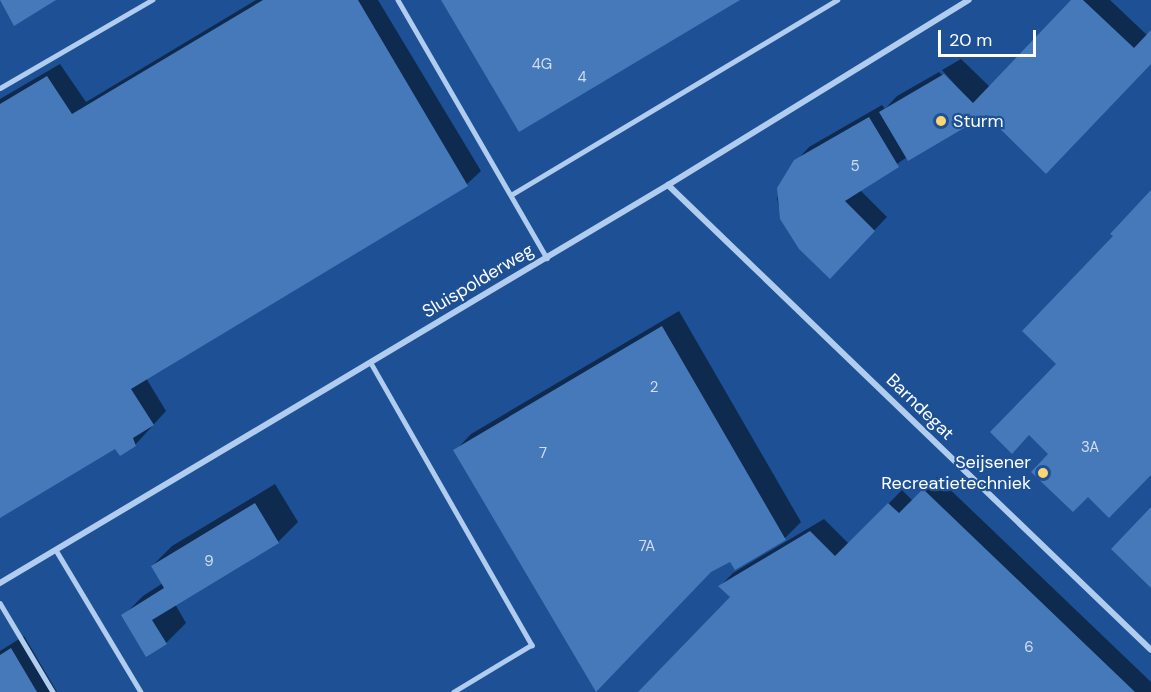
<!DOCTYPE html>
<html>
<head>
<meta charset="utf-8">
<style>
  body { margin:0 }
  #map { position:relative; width:1151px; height:692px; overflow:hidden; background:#1d5094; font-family:"DM Sans",sans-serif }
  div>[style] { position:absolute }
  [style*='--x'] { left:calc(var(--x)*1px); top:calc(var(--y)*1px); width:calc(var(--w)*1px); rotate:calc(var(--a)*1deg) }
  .shadow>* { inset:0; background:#0007 }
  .building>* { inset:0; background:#4679ba }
  .lane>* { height:4.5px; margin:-2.25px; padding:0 2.25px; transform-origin:2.25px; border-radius:2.25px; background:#b0ccef }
  .street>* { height:6px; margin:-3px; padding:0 3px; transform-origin:3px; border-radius:3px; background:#b0ccef }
  .dots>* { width:16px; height:16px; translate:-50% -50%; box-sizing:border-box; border:3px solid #1d5094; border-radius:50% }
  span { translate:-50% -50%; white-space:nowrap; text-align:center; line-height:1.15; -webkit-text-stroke:4.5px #1d5094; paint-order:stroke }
  .number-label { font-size:15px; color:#d1deee }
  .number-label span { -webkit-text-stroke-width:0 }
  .poi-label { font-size:18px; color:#fff }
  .left { translate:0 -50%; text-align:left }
  .right { translate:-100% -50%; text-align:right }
  .street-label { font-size:18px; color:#fff }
  .scale { position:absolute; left:938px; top:30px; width:98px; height:27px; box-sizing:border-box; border:3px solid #fff; border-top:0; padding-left:8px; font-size:18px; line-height:21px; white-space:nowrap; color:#fff; -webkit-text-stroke:4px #1d5094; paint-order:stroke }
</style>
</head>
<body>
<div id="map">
  <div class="shadow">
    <i style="clip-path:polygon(256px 0,378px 0,481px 171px,467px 184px,146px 378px,166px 411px,135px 445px,115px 447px,0 516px,0 99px,60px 64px,86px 102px)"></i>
    <i style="clip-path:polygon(1073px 0,1110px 0,1148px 36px,1151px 33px,1151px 63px,986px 113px,907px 157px,860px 190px,887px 217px,843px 263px,781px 218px,777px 198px,796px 161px,809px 147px,882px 105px,885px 109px,897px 96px,939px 72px,974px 106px,942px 70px,961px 59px,990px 87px)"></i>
    <i style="clip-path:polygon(679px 311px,801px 522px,785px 538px,735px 568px,731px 560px,455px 451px,471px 434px)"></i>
    <i style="clip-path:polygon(937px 477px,1151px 682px,1151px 692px,640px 692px,732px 597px,720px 586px,733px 573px,824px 519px,849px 544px,902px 490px,913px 501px)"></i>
    <i style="clip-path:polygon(275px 484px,298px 522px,278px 542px,175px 604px,186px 623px,166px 643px,123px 616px,143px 596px,163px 583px,152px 566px,172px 546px)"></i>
    <i style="clip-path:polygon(24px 636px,57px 692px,0 692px,0 651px)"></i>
  </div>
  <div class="building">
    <i style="clip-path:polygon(0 0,56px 0,14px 26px)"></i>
    <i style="clip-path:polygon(263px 0,358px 0,468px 186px,131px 389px,154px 425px,133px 438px,136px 446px,120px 456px,115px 449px,0 518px,0 104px,47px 76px,72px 114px)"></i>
    <i style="clip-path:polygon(441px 0,740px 0,519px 132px)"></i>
    <i style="clip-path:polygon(1071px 0,1083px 0,1134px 48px,1151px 30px,1151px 64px,1046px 174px,986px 115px,908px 161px,879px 112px,944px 74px,973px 103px)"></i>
    <i style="clip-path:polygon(869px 117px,899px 167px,845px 201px,875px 231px,830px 279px,799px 249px,780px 219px,777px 188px,794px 160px)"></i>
    <i style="clip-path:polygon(1151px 190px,1151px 475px,1109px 518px,1088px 497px,1073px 512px,1031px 472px,1048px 454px,1029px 435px,1012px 454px,990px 432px,1056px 364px,1022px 331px,1113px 236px,1110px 234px)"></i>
    <i style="clip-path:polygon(662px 326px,786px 540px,735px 570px,730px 562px,711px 572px,596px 692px,453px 450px)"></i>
    <i style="clip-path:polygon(923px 489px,1135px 692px,638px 692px,730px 597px,718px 586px,810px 531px,835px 556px,888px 503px,899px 513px)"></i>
    <i style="clip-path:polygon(255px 503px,279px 543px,152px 620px,167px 644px,146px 657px,121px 615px,164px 588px,151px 566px)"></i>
    <i style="clip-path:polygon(1151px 507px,1151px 588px,1111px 549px)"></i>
    <i style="clip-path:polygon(11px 648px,37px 692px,0 692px,0 655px)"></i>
  </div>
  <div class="lane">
    <i style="--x:398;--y:0;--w:298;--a:60"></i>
    <i style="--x:0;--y:88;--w:176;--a:-30.1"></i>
    <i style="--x:511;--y:195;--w:380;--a:-30.9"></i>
    <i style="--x:371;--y:363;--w:325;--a:60.3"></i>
    <i style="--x:532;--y:645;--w:91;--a:148.9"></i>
    <i style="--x:56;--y:550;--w:165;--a:59.1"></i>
    <i style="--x:0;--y:603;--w:104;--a:59.2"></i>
  </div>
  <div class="street">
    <i style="--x:668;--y:185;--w:670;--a:43.91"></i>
    <i style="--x:0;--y:583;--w:778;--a:-30.79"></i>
    <i style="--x:668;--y:185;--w:353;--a:-31.6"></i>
  </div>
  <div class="dots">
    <i style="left:941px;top:121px;background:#fed56f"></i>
    <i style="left:1043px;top:473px;background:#fed56f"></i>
  </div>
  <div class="number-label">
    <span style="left:542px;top:65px">4G</span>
    <span style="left:582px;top:78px">4</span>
    <span style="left:855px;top:167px">5</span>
    <span style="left:654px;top:388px">2</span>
    <span style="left:1090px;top:448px">3A</span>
    <span style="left:543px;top:454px">7</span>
    <span style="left:647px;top:547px">7A</span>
    <span style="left:209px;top:562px">9</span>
    <span style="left:1029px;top:648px">6</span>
  </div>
  <div class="poi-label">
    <span class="left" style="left:953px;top:121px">Sturm</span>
    <span class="right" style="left:1031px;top:473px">Seijsener<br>Recreatietechniek</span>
  </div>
  <div class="street-label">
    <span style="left:478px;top:281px;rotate:-31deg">Sluispolderweg</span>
    <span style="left:920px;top:407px;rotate:44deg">Barndegat</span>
  </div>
  <div class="scale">20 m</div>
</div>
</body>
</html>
